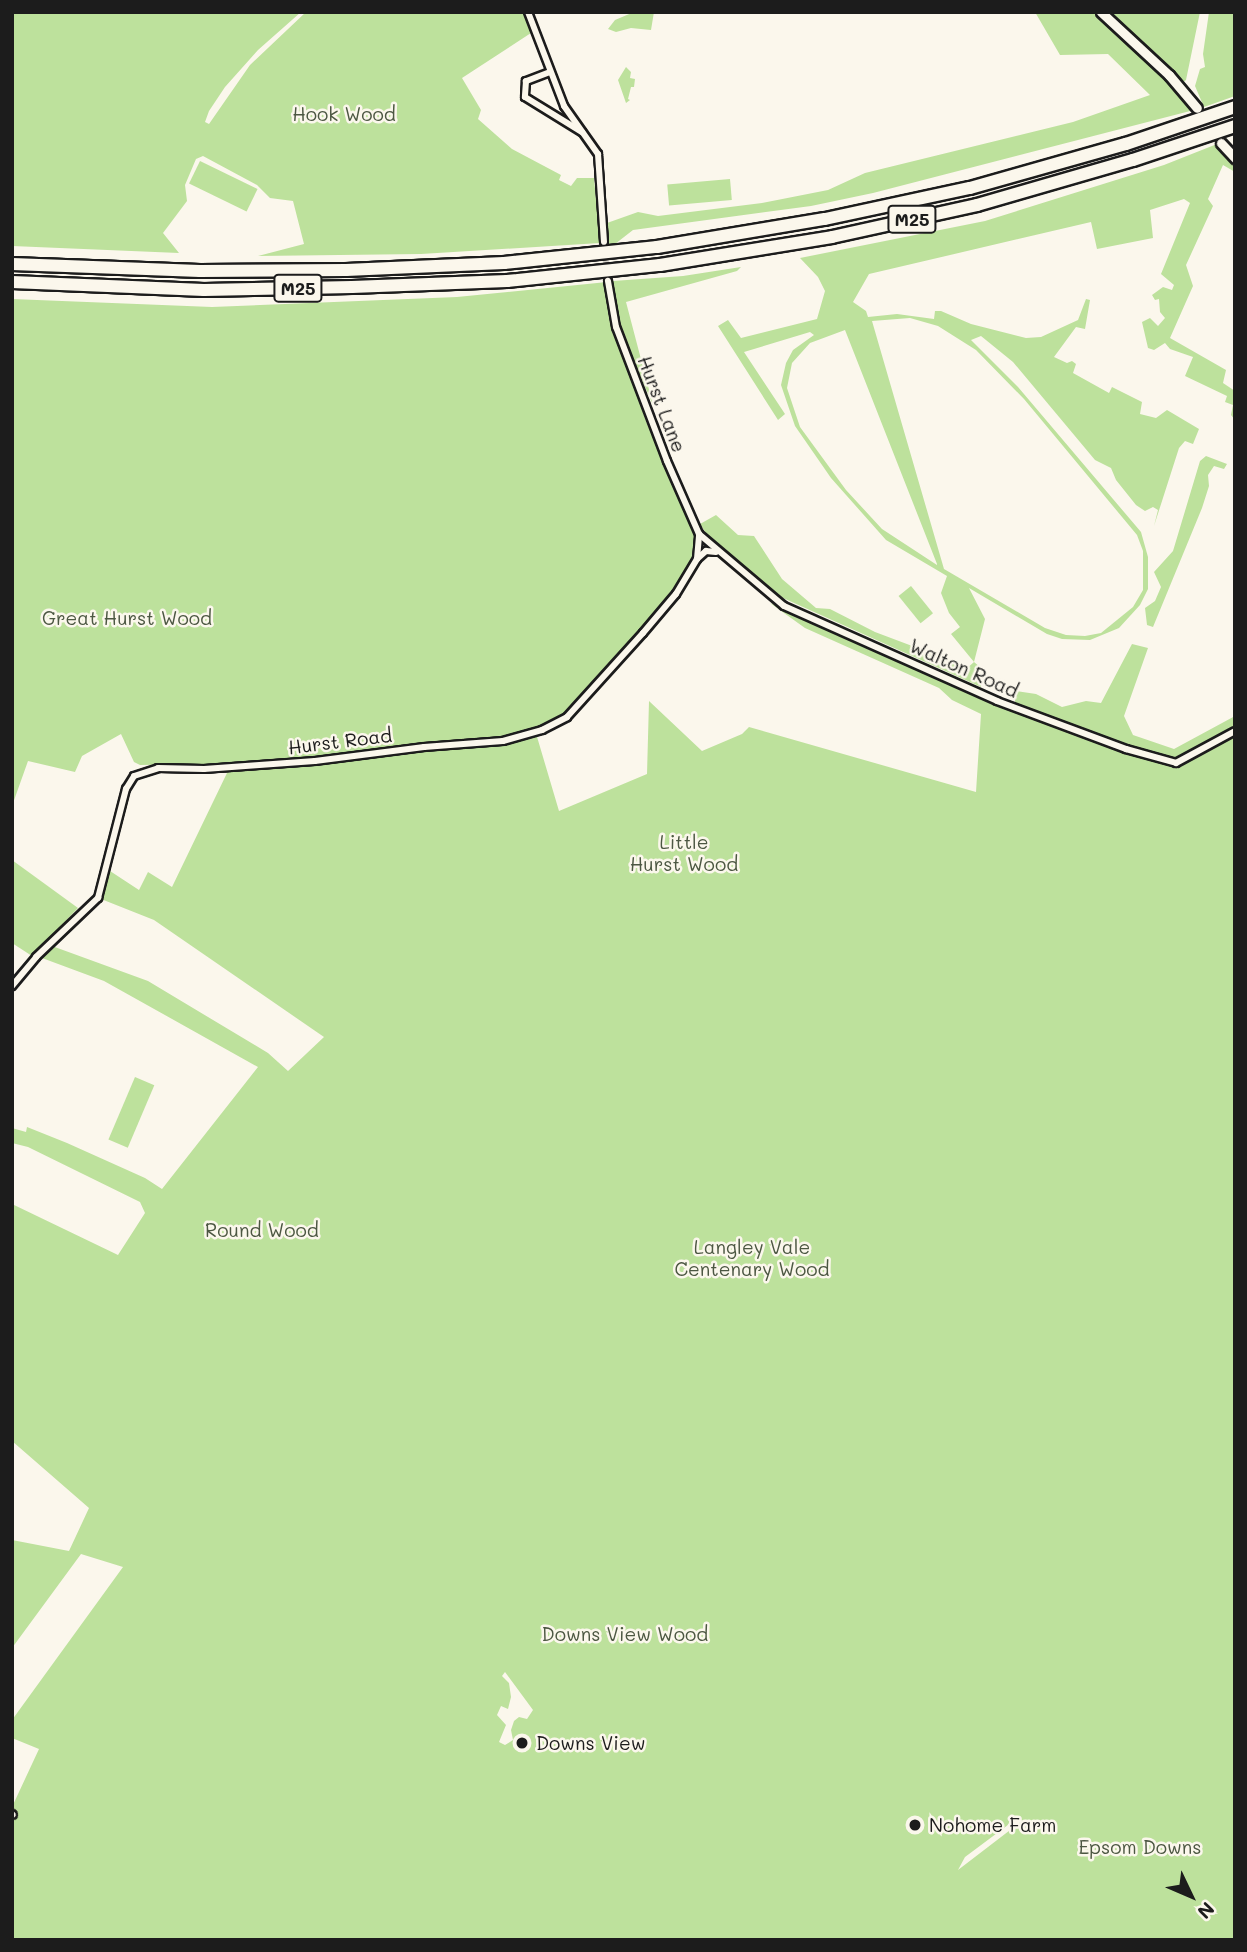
<!DOCTYPE html>
<html>
<head>
<meta charset="utf-8">
<style>
  body { margin:0 }
  #map { position:relative; width:1247px; height:1952px; overflow:hidden; background:#fbf7ec; font-family:Mali,sans-serif }
  div>[style] { position:absolute }
  [style*='--x'] { left:calc(var(--x)*1px); top:calc(var(--y)*1px); width:calc(var(--w)*1px); rotate:calc(var(--a)*1deg) }
  .green>* { inset:0; background:#bde19c; transform-origin:0 0 }
  .street-tunnel>* { height:6px; margin-top:-3px; transform-origin:0; background:repeating-linear-gradient(90deg,#dad6cd 0 6px,transparent 0 9px) }
  .roads { filter:drop-shadow(2px 0 #1c1c1c) drop-shadow(-2px 0 #1c1c1c) drop-shadow(0 2px #1c1c1c) drop-shadow(0 -2px #1c1c1c) }
  .street>* { height:6px; margin:-3px; padding:0 3px; transform-origin:3px; border-radius:3px; background:#fbf7ec }
  .secondary>* { height:9px; margin:-4.5px; padding:0 4.5px; transform-origin:4.5px; border-radius:4.5px; background:#fbf7ec }
  .highway>* { height:12px; margin:-6px; padding:0 6px; transform-origin:6px; border-radius:6px; background:#fbf7ec }
  .dots>* { width:19px; height:19px; translate:-50% -50%; box-sizing:border-box; border:4px solid #fbf7ec; border-radius:50% }
  span { translate:-50% -50%; white-space:nowrap; text-align:center; line-height:1.15; -webkit-text-stroke:5px #fbf7ec; paint-order:stroke }
  .shield-label span { padding:2px 5px; background:#fbf7ec; border:2px solid; border-radius:5px; -webkit-text-stroke-width:0 }
  .shield-label { font-size:18px; color:#1c1c1c; font-weight:700 }
  .park-label { font-size:19px; color:#4c5742 }
  .street-label { font-size:19px; color:#1c1c1c }
  .poi-label { font-size:19px; color:#1c1c1c }
  .left { translate:0 -50%; text-align:left }
  .frame { position:absolute; inset:0; border:14px solid #1c1c1c; pointer-events:none }
  .north { position:absolute; left:1156px; top:1861px; width:70px; height:70px; -webkit-text-stroke:5px #fbf7ec; paint-order:stroke; rotate:134deg; font-size:19px; font-weight:700; line-height:28px; text-align:center; color:#1c1c1c }
  .north::after { content:''; display:block; margin:auto; width:24px; height:32px; background:#1c1c1c; clip-path:polygon(50% 0,100% 100%,50% 72%,0 100%) }
</style>
</head>
<body>
<div id="map">
  <div class="green">
    <i style="clip-path:polygon(12px 12px,301px 12px,258px 50px,225px 87px,209px 111px,205px 122px,209px 124px,250px 65px,306px 12px,523px 12px,531px 33px,462px 78px,481px 110px,478px 119px,512px 149px,561px 175px,559px 180px,571px 186px,577px 178px,594px 178px,600px 243px,421px 254px,258px 256px,304px 244px,293px 201px,270px 198px,257px 185px,203px 156px,196px 159px,185px 185px,187px 201px,163px 233px,179px 253px,12px 246px)"></i>
    <i style="clip-path:polygon(634px 12px,654px 12px,651px 30px,631px 28px,616px 32px,608px 29px,615px 20px)"></i>
    <i style="clip-path:polygon(1035px 12px,1200px 12px,1186px 80px,1176px 88px,1194px 110px,873px 193px,811px 206px,633px 230px,615px 244px,609px 244px,607px 223px,638px 212px,658px 216px,762px 203px,828px 190px,865px 173px,1073px 122px,1150px 95px,1108px 54px,1060px 55px)"></i>
    <i style="clip-path:polygon(1209px 12px,1235px 12px,1235px 96px,1204px 107px,1195px 86px,1200px 69px,1205px 67px,1203px 54px)"></i>
    <i style="clip-path:polygon(626px 67px,631px 72px,630px 78px,635px 79px,634px 87px,631px 87px,628px 99px,630px 100px,626px 103px,618px 80px)"></i>
    <i style="clip-path:polygon(evenodd,1217px 144px,1235px 163px,1235px 172px,1223px 165px,1208px 199px,1213px 206px,1186px 265px,1193px 286px,1170px 338px,1226px 370px,1223px 383px,1235px 391px,1235px 420px,1231px 415px,1233px 405px,1225px 402px,1227px 396px,1185px 376px,1193px 357px,1170px 349px,1165px 343px,1154px 350px,1148px 348px,1142px 322px,1150px 318px,1158px 326px,1165px 318px,1160px 312px,1159px 299px,1155px 300px,1152px 295px,1163px 287px,1172px 290px,1174px 285px,1161px 274px,1190px 203px,1184px 199px,1150px 210px,1153px 238px,1097px 249px,1091px 222px,869px 274px,853px 302px,866px 311px,868px 317px,897px 314px,934px 319px,935px 311px,941px 311px,971px 324px,1026px 338px,1041px 337px,1078px 320px,1086px 299px,1090px 300px,1085px 329px,1076px 327px,1054px 357px,1067px 363px,1072px 361px,1076px 364px,1073px 373px,1109px 393px,1112px 387px,1142px 402px,1140px 414px,1156px 418px,1167px 410px,1199px 429px,1193px 444px,1185px 441px,1179px 448px,1154px 526px,1158px 510px,1153px 507px,1145px 511px,1136px 505px,1116px 480px,1111px 468px,1095px 460px,1013px 362px,981px 336px,971px 340px,1018px 387px,1141px 532px,1148px 557px,1148px 589px,1140px 605px,1119px 628px,1090px 640px,1062px 639px,1047px 634px,969px 588px,985px 619px,974px 662px,980px 667px,981px 687px,783px 598px,709px 538px,700px 524px,716px 515px,738px 535px,754px 536px,782px 579px,816px 608px,830px 609px,875px 632px,952px 661px,965px 670px,974px 662px,951px 634px,960px 627px,949px 613px,941px 593px,947px 576px,886px 540px,831px 478px,795px 426px,781px 385px,786px 363px,793px 350px,814px 335px,810px 332px,744px 352px,785px 414px,778px 420px,718px 326px,728px 320px,741px 338px,817px 319px,825px 291px,818px 277px,800px 258px,985px 221px,1164px 165px,1217px 144px,910px 318px,938px 326px,976px 350px,1024px 399px,1137px 535px,1143px 551px,1143px 590px,1133px 607px,1101px 633px,1085px 636px,1066px 635px,1045px 628px,944px 569px,872px 321px,910px 318px,1217px 144px,845px 330px,937px 564px,937px 565px,882px 529px,846px 490px,800px 427px,787px 388px,792px 363px,810px 343px,845px 330px)"></i>
    <i style="left:200px;top:161px;width:64px;height:25px;rotate:26deg"></i>
    <i style="left:730px;top:179px;width:21px;height:63px;rotate:85deg"></i>
    <i style="clip-path:polygon(741px 267px,737px 271px,626px 302px,653px 405px,621px 332px,613px 281px,683px 276px)"></i>
    <i style="clip-path:polygon(evenodd,607px 282px,611px 320px,646px 421px,696px 538px,696px 556px,684px 575px,602px 677px,572px 708px,535px 730px,559px 811px,647px 774px,649px 701px,702px 751px,742px 734px,749px 727px,976px 792px,981px 714px,952px 700px,939px 688px,805px 628px,770px 603px,1014px 711px,1016px 691px,1036px 694px,1062px 707px,1086px 701px,1101px 703px,1132px 644px,1148px 648px,1124px 716px,1133px 735px,1174px 749px,1235px 716px,1235px 1940px,12px 1940px,12px 1807px,39px 1749px,12px 1738px,12px 1720px,123px 1567px,81px 1554px,12px 1648px,12px 1540px,69px 1551px,89px 1508px,12px 1441px,12px 1204px,118px 1255px,145px 1213px,140px 1202px,28px 1147px,12px 1143px,12px 1128px,26px 1132px,27px 1127px,67px 1143px,145px 1178px,162px 1189px,258px 1067px,104px 981px,42px 958px,52px 946px,148px 981px,268px 1053px,288px 1071px,324px 1037px,154px 920px,101px 899px,110px 871px,139px 890px,148px 872px,172px 887px,227px 773px,200px 764px,140px 765px,134px 762px,121px 734px,82px 756px,75px 772px,28px 761px,12px 806px,12px 299px,212px 307px,457px 297px,607px 282px,505px 1672px,533px 1710px,527px 1719px,519px 1717px,514px 1721px,511px 1730px,513px 1740px,505px 1745px,499px 1742px,506px 1725px,497px 1715px,501px 1706px,508px 1709px,511px 1697px,509px 1683px,502px 1676px,505px 1672px,607px 282px,1020px 1816px,1022px 1821px,958px 1870px,965px 1857px,1020px 1816px)"></i>
    <i style="clip-path:polygon(1206px 456px,1227px 464px,1224px 469px,1214px 466px,1208px 475px,1209px 486px,1202px 508px,1153px 627px,1147px 625px,1145px 608px,1155px 601px,1161px 587px,1154px 572px,1173px 551px,1200px 461px)"></i>
    <i style="left:911px;top:586px;width:35px;height:16px;rotate:51deg"></i>
    <i style="clip-path:polygon(12px 860px,78px 908px,32px 956px,12px 943px)"></i>
    <i style="left:135px;top:1077px;width:21px;height:68px;rotate:23deg"></i>
  </div>
  <div class="street-tunnel">
    <i style="--x:604;--y:242;--w:39;--a:84"></i>
  </div>
  <div class="roads">
    <div class="street">
      <i style="--x:528;--y:12;--w:101;--a:69"></i>
      <i style="--x:564;--y:106;--w:59;--a:54.7"></i>
      <i style="--x:598;--y:154;--w:88;--a:86.1"></i>
      <i style="--x:550;--y:72;--w:26;--a:159"></i>
      <i style="--x:526;--y:81;--w:16;--a:94"></i>
      <i style="--x:525;--y:97;--w:67;--a:31.6"></i>
      <i style="--x:699;--y:534;--w:111;--a:40.3"></i>
      <i style="--x:784;--y:606;--w:233;--a:24"></i>
      <i style="--x:997;--y:701;--w:138;--a:20.4"></i>
      <i style="--x:1126;--y:749;--w:52;--a:15.6"></i>
      <i style="--x:1176;--y:763;--w:67;--a:-28.5"></i>
      <i style="--x:697;--y:559;--w:12;--a:-42"></i>
      <i style="--x:706;--y:551;--w:10;--a:6"></i>
      <i style="--x:12;--y:986;--w:38;--a:-50"></i>
      <i style="--x:36;--y:957;--w:86;--a:-43.6"></i>
      <i style="--x:98;--y:898;--w:113;--a:-75.6"></i>
      <i style="--x:126;--y:789;--w:15;--a:-58"></i>
      <i style="--x:134;--y:776;--w:25;--a:-18"></i>
      <i style="--x:158;--y:768;--w:46;--a:1.2"></i>
      <i style="--x:204;--y:769;--w:111;--a:-4.1"></i>
      <i style="--x:315;--y:761;--w:110;--a:-7.3"></i>
      <i style="--x:424;--y:747;--w:79;--a:-4.3"></i>
      <i style="--x:503;--y:741;--w:41;--a:-15.8"></i>
      <i style="--x:542;--y:730;--w:28;--a:-27"></i>
      <i style="--x:567;--y:717;--w:113;--a:-47.9"></i>
      <i style="--x:643;--y:633;--w:51;--a:-49.8"></i>
      <i style="--x:676;--y:594;--w:41;--a:-59"></i>
      <i style="--x:697;--y:559;--w:25;--a:-85"></i>
      <i style="--x:699;--y:534;--w:80;--a:-113.7"></i>
      <i style="--x:667;--y:461;--w:143;--a:-110.8"></i>
      <i style="--x:616;--y:327;--w:47;--a:-99.9"></i>
      <i style="--x:12;--y:1814;--w:1;--a:45"></i>
    </div>
    <div class="secondary">
      <i style="--x:1101;--y:12;--w:93;--a:42.8"></i>
      <i style="--x:1169;--y:75;--w:43;--a:49.7"></i>
      <i style="--x:1221;--y:143;--w:21;--a:47"></i>
    </div>
    <div class="highway">
      <i style="--x:12;--y:264;--w:188;--a:2.1"></i>
      <i style="--x:200;--y:271;--w:146;--a:-0.4"></i>
      <i style="--x:346;--y:270;--w:158;--a:-2.5"></i>
      <i style="--x:504;--y:263;--w:154;--a:-6"></i>
      <i style="--x:657;--y:247;--w:170;--a:-9.5"></i>
      <i style="--x:825;--y:219;--w:148;--a:-12.1"></i>
      <i style="--x:970;--y:188;--w:162;--a:-15.8"></i>
      <i style="--x:1126;--y:144;--w:115;--a:-18.7"></i>
      <i style="--x:12;--y:282;--w:192;--a:2.4"></i>
      <i style="--x:204;--y:290;--w:148;--a:-1.2"></i>
      <i style="--x:352;--y:287;--w:155;--a:-2.2"></i>
      <i style="--x:507;--y:281;--w:154;--a:-6"></i>
      <i style="--x:660;--y:265;--w:174;--a:-9.2"></i>
      <i style="--x:832;--y:237;--w:148;--a:-12.4"></i>
      <i style="--x:977;--y:205;--w:162;--a:-16.1"></i>
      <i style="--x:1133;--y:160;--w:108;--a:-18.4"></i>
    </div>
  </div>
  <div class="dots">
    <i style="left:522px;top:1743px;background:#1c1c1c"></i>
    <i style="left:915px;top:1825px;background:#1c1c1c"></i>
  </div>
  <div class="shield-label">
    <span style="left:912px;top:219px">M25</span>
    <span style="left:298px;top:288px">M25</span>
  </div>
  <div class="park-label">
    <span style="left:344px;top:114px">Hook Wood</span>
    <span style="left:127px;top:618px">Great Hurst Wood</span>
    <span style="left:684px;top:853px">Little<br>Hurst Wood</span>
    <span style="left:262px;top:1230px">Round Wood</span>
    <span style="left:752px;top:1258px">Langley Vale<br>Centenary Wood</span>
    <span style="left:625px;top:1634px">Downs View Wood</span>
    <span style="left:1140px;top:1847px">Epsom Downs</span>
  </div>
  <div class="street-label">
    <span style="left:662px;top:404px;rotate:69deg">Hurst Lane</span>
    <span style="left:964px;top:668px;rotate:24deg">Walton Road</span>
    <span style="left:340px;top:741px;rotate:-7deg">Hurst Road</span>
  </div>
  <div class="poi-label">
    <span class="left" style="left:536px;top:1743px">Downs View</span>
    <span class="left" style="left:929px;top:1825px">Nohome Farm</span>
  </div>
  <div class="frame"></div>
  <div class="north">N</div>
</div>
</body>
</html>
